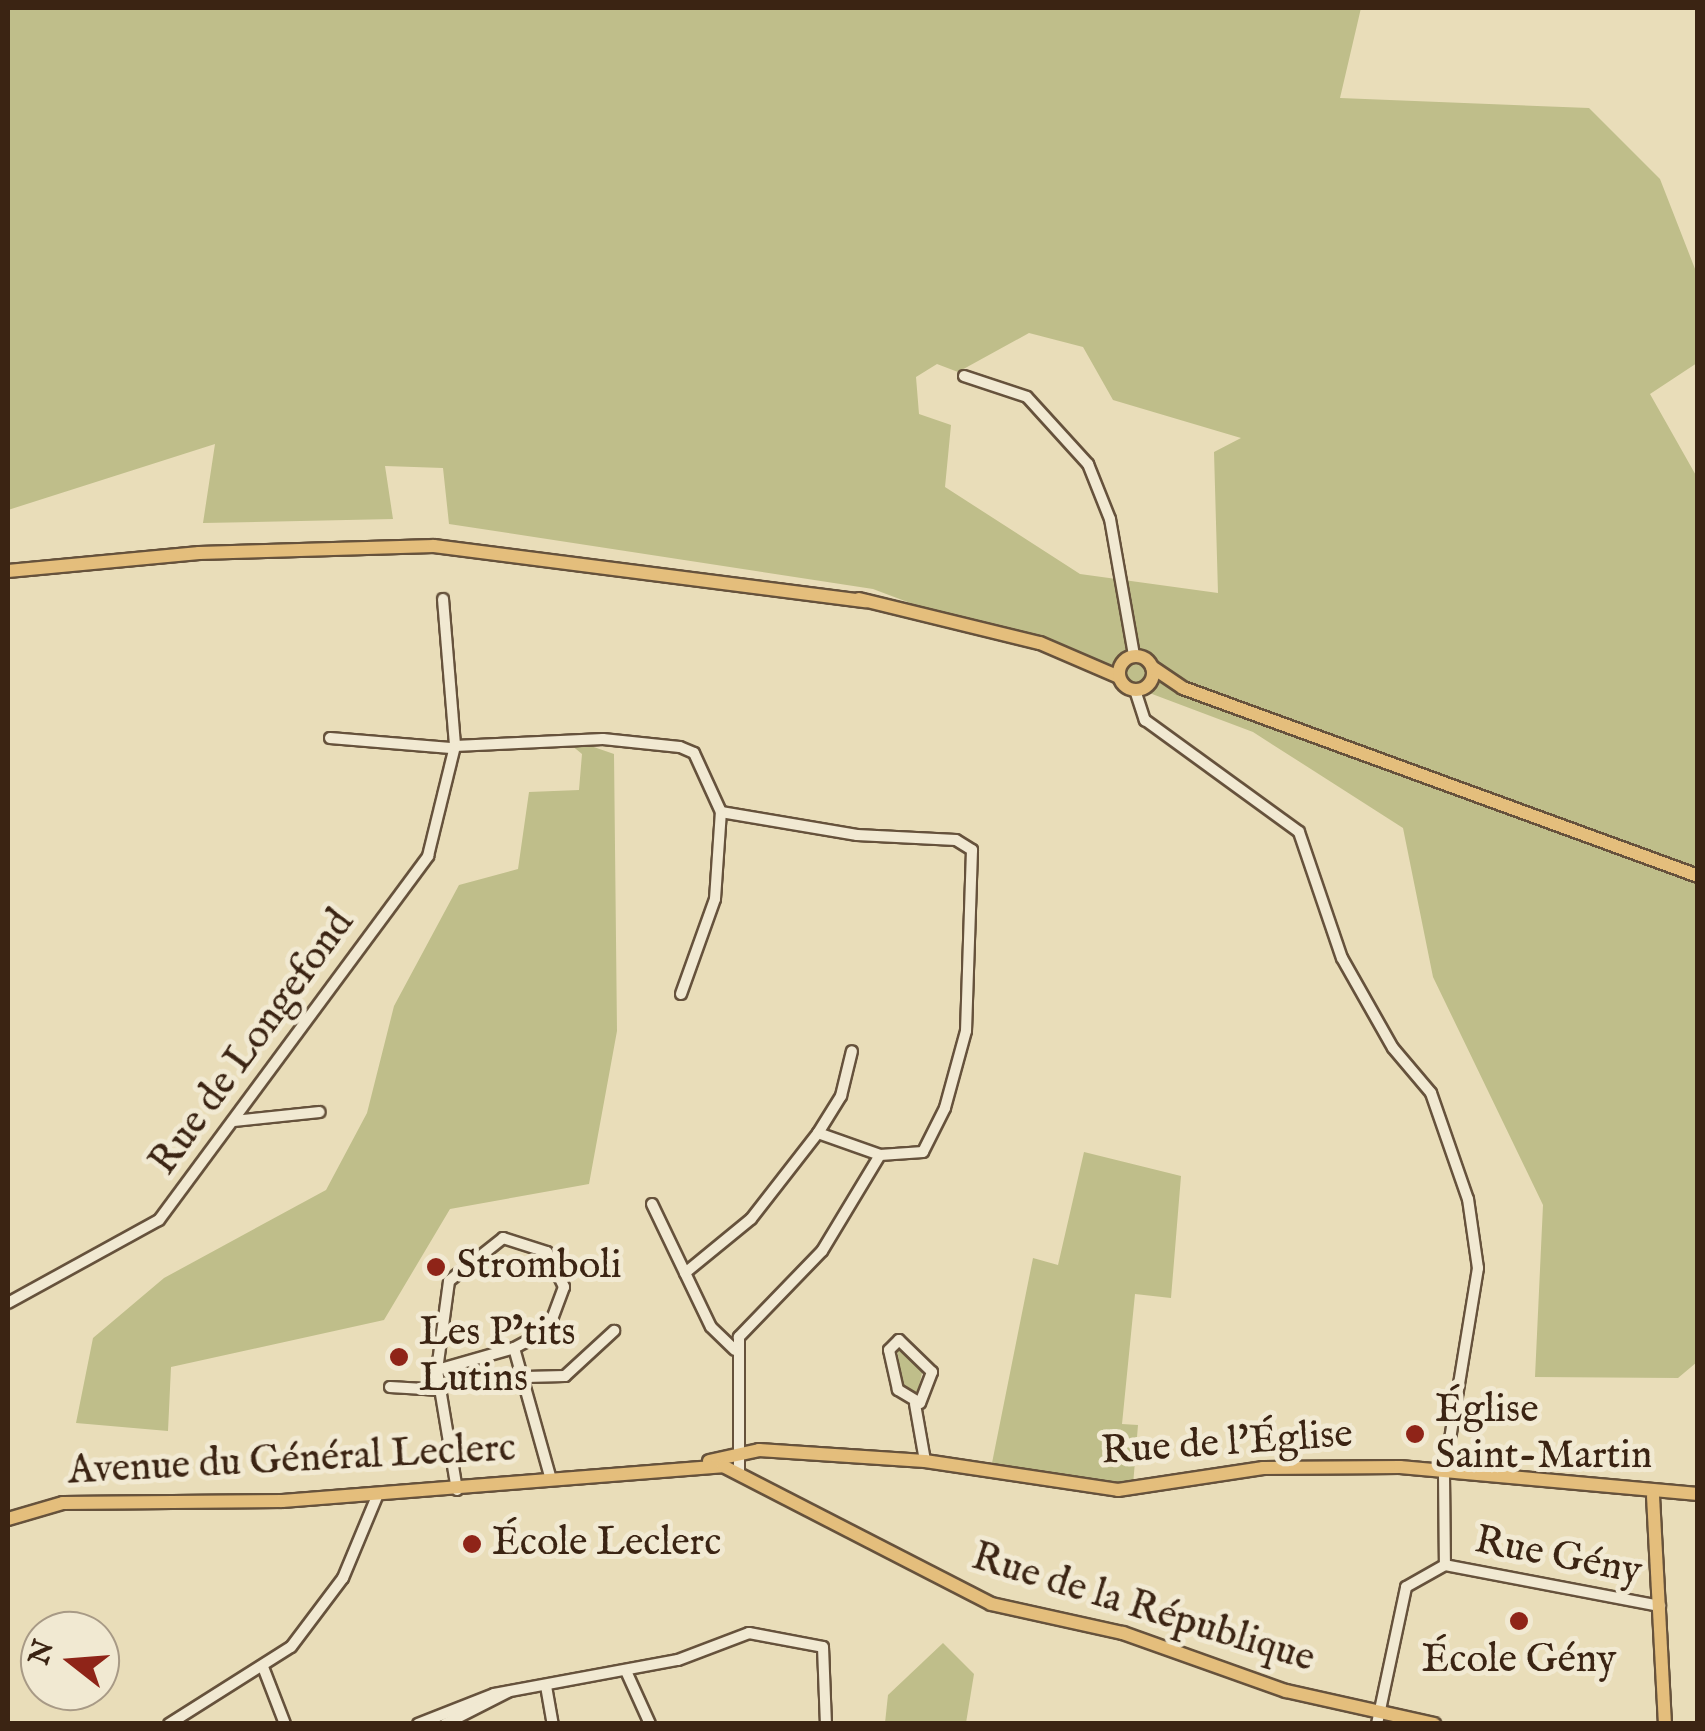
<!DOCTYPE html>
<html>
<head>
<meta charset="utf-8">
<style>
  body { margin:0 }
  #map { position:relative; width:1705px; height:1731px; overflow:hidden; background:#e9ddb9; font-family:"IM FELL English",serif }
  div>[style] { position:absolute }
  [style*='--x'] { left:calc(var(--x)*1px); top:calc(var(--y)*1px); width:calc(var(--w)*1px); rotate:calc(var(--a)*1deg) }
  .green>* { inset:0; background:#bfbe8a }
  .stream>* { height:2.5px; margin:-1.25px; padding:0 1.25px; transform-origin:1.25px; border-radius:1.25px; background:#97bcad }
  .roads { filter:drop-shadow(2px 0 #66523c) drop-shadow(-2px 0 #66523c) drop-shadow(0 2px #66523c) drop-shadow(0 -2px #66523c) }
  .minor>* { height:10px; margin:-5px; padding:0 5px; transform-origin:5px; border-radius:5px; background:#f1e9d2 }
  .major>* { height:12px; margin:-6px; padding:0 6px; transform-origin:6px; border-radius:6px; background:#e4be7c }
  .major>.ring { margin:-6px; padding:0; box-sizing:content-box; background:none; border:12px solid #e4be7c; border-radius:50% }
  .dots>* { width:28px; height:28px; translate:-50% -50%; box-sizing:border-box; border:5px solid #f1e9d2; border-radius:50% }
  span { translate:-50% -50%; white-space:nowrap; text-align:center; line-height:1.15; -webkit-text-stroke:10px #f1e9d2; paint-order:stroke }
  .street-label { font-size:40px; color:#3b2413 }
  .poi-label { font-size:40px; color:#3b2413 }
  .left { translate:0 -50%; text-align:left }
  .frame { position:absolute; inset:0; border:10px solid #3b2413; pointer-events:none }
  .north { position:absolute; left:20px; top:1611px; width:100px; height:100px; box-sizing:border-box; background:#f1e9d2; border:2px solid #a89a86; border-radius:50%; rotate:287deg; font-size:28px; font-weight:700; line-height:40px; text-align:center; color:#3b2413 }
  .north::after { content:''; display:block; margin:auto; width:35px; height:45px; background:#8f2418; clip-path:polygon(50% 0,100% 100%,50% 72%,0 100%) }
</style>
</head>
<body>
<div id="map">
  <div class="green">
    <i style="clip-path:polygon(evenodd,8px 8px,1361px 8px,1340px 98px,1589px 108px,1660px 179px,1697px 274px,1697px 363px,1650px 394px,1698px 479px,1697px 1362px,1678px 1378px,1535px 1377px,1543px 1205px,1433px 977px,1403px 828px,1253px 732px,873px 589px,449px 524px,443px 468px,385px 466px,393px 519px,203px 523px,215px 444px,8px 510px,8px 8px,1029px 333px,1083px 347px,1113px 400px,1241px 438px,1214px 452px,1218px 593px,1080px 574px,945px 487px,951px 425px,919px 414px,916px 377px,937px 364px,958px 372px,1029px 333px)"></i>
    <i style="clip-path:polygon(559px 735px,614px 754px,617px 1031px,589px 1184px,450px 1209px,384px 1320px,171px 1367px,168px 1431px,76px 1423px,93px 1338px,164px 1278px,326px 1190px,367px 1113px,394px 1006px,459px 885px,518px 869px,529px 792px,579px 790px,582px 754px)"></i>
    <i style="clip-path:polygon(1084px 1152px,1181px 1176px,1171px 1298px,1135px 1294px,1122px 1424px,1138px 1425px,1133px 1485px,992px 1463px,1033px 1258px,1058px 1265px)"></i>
    <i style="clip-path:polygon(897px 1345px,923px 1369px,916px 1399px,901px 1385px)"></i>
    <i style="clip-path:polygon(943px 1643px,974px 1674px,966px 1723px,885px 1723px,888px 1695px)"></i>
  </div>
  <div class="stream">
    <i style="--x:8;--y:564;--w:340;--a:-3.7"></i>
  </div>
  <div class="roads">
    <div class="minor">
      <i style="--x:964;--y:376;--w:66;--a:18.4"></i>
      <i style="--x:1027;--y:397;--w:91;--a:47.7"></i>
      <i style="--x:1088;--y:464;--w:59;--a:68.2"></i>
      <i style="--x:1110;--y:519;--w:138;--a:80"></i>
      <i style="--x:443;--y:599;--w:147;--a:85.3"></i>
      <i style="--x:1135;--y:690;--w:32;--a:72"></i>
      <i style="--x:1145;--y:720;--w:190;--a:36"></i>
      <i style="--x:1299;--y:832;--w:133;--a:71.2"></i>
      <i style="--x:1342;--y:958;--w:103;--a:60.5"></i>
      <i style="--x:1393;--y:1048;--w:59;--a:49.8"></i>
      <i style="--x:1431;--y:1093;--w:112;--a:70.8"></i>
      <i style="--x:1468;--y:1199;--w:70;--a:81.8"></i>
      <i style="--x:1478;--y:1268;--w:210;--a:99.3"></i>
      <i style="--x:1444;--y:1475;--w:90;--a:89.4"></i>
      <i style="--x:330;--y:738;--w:121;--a:4.7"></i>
      <i style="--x:455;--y:746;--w:148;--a:-2.7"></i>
      <i style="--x:603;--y:739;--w:77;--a:5.9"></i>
      <i style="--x:680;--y:747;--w:15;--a:23"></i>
      <i style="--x:694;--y:753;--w:65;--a:65.4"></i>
      <i style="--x:721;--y:812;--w:138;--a:9.6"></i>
      <i style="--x:857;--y:835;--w:99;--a:2.9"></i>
      <i style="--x:956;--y:840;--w:19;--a:32"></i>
      <i style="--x:972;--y:850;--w:181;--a:91.9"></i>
      <i style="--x:966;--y:1031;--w:80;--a:105.3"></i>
      <i style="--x:945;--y:1108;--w:49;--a:116.6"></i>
      <i style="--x:923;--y:1152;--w:43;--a:176"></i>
      <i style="--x:880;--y:1155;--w:112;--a:121.1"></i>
      <i style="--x:822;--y:1251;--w:120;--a:134"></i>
      <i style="--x:739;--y:1337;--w:133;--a:90"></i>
      <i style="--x:681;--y:994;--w:101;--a:-70.3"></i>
      <i style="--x:715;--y:899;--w:87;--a:-86.1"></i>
      <i style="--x:234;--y:1121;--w:86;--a:-6"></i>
      <i style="--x:818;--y:1133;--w:66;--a:19.5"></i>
      <i style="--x:652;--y:1204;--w:136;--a:64.4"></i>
      <i style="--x:711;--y:1327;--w:33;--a:44"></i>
      <i style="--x:685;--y:1273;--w:85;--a:-39.3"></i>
      <i style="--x:751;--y:1219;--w:109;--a:-52.1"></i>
      <i style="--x:818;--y:1133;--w:44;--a:-58.1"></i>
      <i style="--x:841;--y:1096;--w:46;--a:-76.3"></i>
      <i style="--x:8;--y:1303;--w:172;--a:-28.8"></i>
      <i style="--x:159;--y:1220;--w:453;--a:-53.5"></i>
      <i style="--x:428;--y:856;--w:113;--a:-76.2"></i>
      <i style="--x:899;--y:1340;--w:46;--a:44.1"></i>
      <i style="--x:932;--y:1372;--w:33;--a:111"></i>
      <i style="--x:920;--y:1403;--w:26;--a:-149"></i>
      <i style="--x:898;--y:1390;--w:41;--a:-102.7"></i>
      <i style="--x:889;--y:1350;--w:14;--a:-45"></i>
      <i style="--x:437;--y:1370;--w:90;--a:-82.3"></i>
      <i style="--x:449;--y:1281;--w:69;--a:-38.5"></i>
      <i style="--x:503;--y:1238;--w:46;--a:17.7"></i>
      <i style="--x:547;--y:1252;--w:39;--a:64"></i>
      <i style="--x:564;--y:1287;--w:46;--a:110.4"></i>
      <i style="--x:548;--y:1330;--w:38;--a:152"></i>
      <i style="--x:525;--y:1377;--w:40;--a:-1.4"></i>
      <i style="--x:565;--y:1376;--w:67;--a:-42.6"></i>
      <i style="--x:390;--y:1387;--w:51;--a:3.4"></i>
      <i style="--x:915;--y:1404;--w:58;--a:80"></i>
      <i style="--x:457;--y:1490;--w:122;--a:-99.5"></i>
      <i style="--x:437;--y:1370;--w:80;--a:-15.9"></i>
      <i style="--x:514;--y:1348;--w:137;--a:74.3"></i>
      <i style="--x:1445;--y:1565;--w:219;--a:10.8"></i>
      <i style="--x:263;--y:1667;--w:61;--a:68.9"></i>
      <i style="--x:626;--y:1671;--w:58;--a:65.6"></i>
      <i style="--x:546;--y:1686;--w:39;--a:80"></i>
      <i style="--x:169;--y:1724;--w:144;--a:-32.3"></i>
      <i style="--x:291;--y:1647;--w:86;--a:-53"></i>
      <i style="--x:343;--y:1578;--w:91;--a:-67.4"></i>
      <i style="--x:418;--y:1724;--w:82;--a:-21.5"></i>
      <i style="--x:494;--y:1694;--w:187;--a:-10.5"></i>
      <i style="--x:678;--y:1660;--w:76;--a:-20.8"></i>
      <i style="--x:749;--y:1633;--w:75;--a:10.7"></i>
      <i style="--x:823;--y:1647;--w:77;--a:87.8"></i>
      <i style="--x:445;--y:1724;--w:71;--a:-26.9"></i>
      <i style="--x:1377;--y:1724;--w:140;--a:-78"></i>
      <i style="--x:1406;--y:1587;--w:45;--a:-29.4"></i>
    </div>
    <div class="major">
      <i style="--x:8;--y:571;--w:192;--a:-5.4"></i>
      <i style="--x:199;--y:553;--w:235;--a:-1.7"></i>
      <i style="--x:434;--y:546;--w:435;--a:7.3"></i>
      <i style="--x:859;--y:599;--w:186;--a:13.7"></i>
      <i style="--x:1040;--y:643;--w:86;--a:23.3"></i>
      <i class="ring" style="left:1119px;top:656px;width:22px;height:22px"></i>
      <i style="--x:1152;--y:667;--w:37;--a:34"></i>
      <i style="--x:1183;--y:688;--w:548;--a:20.05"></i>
      <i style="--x:709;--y:1461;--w:51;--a:-12.4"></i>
      <i style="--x:759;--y:1450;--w:166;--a:3.8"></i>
      <i style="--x:925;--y:1461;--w:195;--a:8.5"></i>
      <i style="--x:1118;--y:1490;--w:147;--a:-8.6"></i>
      <i style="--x:1263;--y:1468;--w:137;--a:-0.4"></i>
      <i style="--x:1400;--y:1467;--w:299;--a:5.2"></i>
      <i style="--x:1653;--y:1496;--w:228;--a:87"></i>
      <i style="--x:8;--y:1519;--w:57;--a:-16.2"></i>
      <i style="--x:63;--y:1503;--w:219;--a:-0.5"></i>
      <i style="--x:282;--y:1501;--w:442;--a:-4.5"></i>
      <i style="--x:723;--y:1466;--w:301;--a:27.2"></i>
      <i style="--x:991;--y:1604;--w:135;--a:12.4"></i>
      <i style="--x:1123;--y:1633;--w:173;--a:19.6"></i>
      <i style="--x:1286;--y:1691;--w:152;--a:12.6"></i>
    </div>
  </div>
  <div class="dots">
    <i style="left:436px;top:1267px;background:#8f2418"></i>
    <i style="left:399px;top:1357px;background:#8f2418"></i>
    <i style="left:1415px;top:1434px;background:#8f2418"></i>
    <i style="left:472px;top:1544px;background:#8f2418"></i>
    <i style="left:1519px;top:1621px;background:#8f2418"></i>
  </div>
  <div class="street-label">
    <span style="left:253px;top:1043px;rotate:-54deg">Rue de Longefond</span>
    <span style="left:1227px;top:1444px;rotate:-4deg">Rue de l'Église</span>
    <span style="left:292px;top:1461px;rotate:-3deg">Avenue du Général Leclerc</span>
    <span style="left:1558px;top:1557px;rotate:11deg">Rue Gény</span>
    <span style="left:1143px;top:1609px;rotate:17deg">Rue de la République</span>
  </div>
  <div class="poi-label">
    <span class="left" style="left:456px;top:1267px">Stromboli</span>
    <span class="left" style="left:419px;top:1357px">Les P’tits<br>Lutins</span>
    <span class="left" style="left:1435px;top:1434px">Église<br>Saint-Martin</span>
    <span class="left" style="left:492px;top:1544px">École Leclerc</span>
    <span style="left:1519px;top:1661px">École Gény</span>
  </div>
  <div class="frame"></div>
  <div class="north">N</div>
</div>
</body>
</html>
